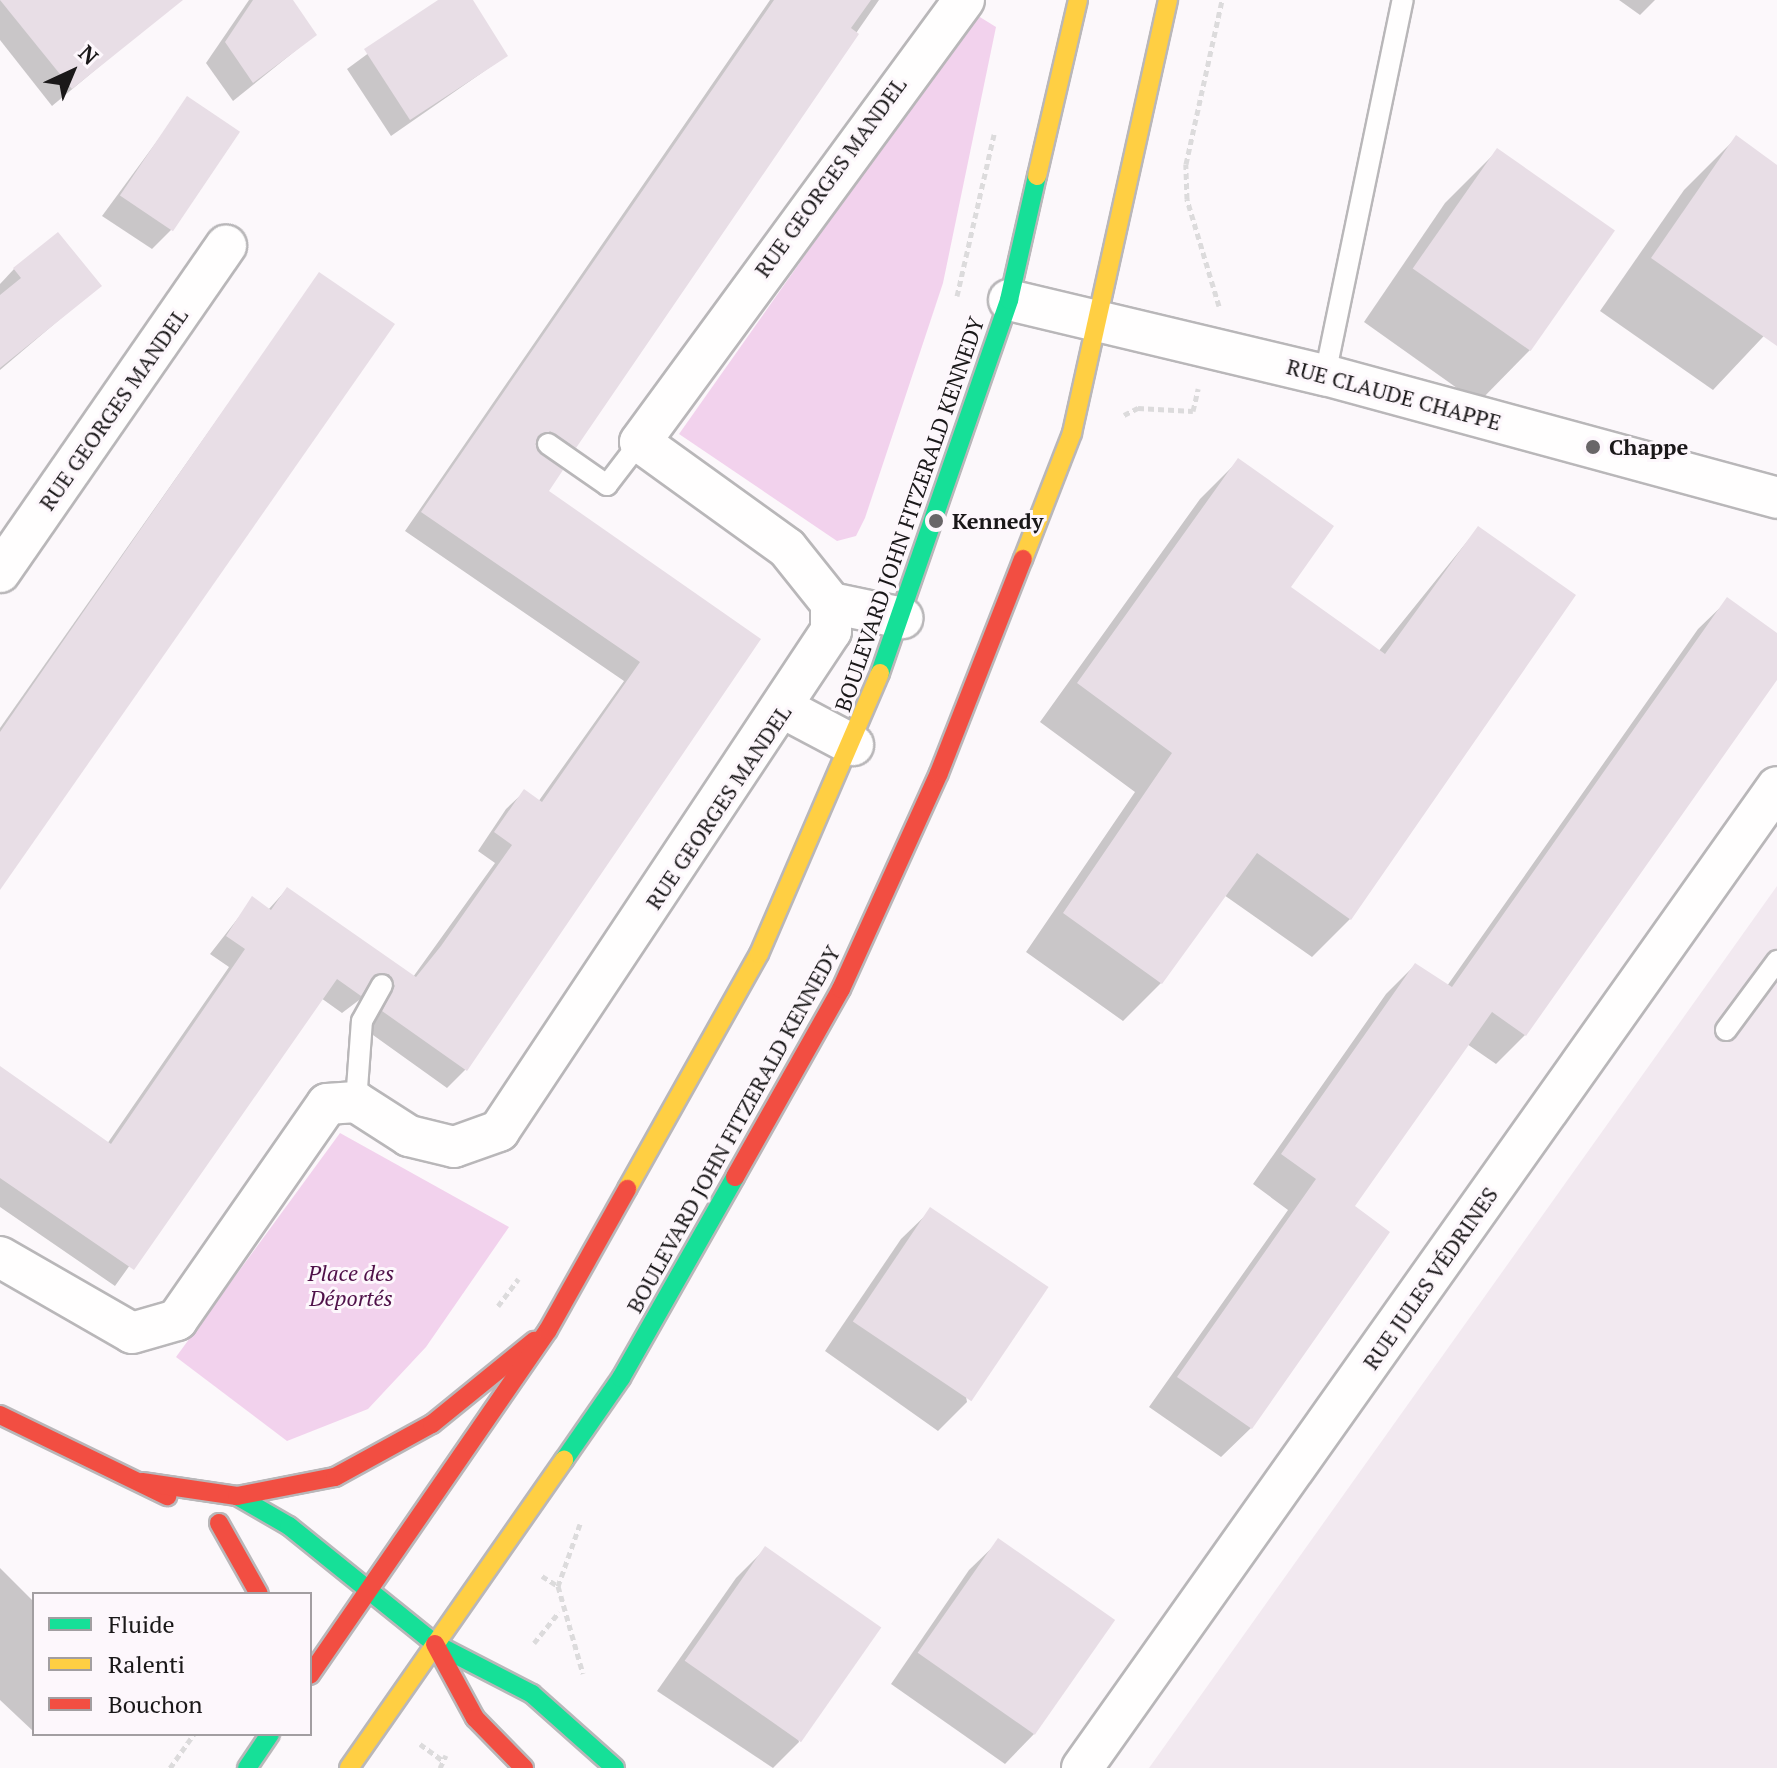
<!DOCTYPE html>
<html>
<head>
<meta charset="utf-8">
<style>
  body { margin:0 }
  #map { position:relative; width:1777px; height:1768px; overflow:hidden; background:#fcf8fb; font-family:"PT Serif",serif }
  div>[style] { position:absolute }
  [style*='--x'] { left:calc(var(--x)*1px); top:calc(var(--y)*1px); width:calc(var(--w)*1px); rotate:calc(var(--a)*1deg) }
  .built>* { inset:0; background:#f2e9f0 }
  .green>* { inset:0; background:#f2d2ed }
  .shadow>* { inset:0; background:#0003 }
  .building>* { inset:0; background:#e8dee6; transform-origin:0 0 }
  .path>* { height:5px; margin-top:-2.5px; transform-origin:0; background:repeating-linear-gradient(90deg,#dcdbdc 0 6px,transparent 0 10px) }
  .roads { filter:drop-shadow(2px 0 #b9b7b9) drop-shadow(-2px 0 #b9b7b9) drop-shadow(0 2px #b9b7b9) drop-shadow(0 -2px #b9b7b9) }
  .lane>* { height:20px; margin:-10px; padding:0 10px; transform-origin:10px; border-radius:10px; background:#fffefe }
  .street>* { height:40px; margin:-20px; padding:0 20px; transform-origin:20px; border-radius:20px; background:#fffefe }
  .fast>* { height:18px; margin:-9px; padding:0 9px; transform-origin:9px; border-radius:9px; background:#16e098 }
  .slow>* { height:18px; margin:-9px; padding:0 9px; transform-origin:9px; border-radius:9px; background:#ffcf43 }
  .jam>* { height:18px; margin:-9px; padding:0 9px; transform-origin:9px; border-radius:9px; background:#f24e42 }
  .dots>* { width:22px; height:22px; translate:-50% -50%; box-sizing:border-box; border:4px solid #fdf7fc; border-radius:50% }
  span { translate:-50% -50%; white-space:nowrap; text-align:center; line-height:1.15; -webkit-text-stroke:6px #fdf7fc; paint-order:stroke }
  .street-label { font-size:22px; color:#1a1819 }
  .poi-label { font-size:22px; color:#1a1819; font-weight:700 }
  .left { translate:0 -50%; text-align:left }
  .park-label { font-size:22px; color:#4f1149; font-style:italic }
  .legend { position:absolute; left:32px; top:1592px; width:280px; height:144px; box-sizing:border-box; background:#fdf7fc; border:2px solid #a29ea1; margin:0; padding:10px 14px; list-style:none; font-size:24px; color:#1a1819 }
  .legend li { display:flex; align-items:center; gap:16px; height:40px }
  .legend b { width:40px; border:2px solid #a29ea1 }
  .north { position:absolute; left:32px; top:32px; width:80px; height:80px; -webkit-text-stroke:6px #fdf7fc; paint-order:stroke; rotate:44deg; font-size:22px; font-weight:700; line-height:32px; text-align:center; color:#1a1819 }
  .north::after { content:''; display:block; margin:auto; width:28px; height:36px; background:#1a1819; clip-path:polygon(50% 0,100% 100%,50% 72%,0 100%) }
</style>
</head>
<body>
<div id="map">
  <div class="built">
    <i style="clip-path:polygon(1777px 886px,1777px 1768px,1149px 1768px)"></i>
  </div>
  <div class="green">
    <i style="clip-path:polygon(975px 14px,996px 27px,943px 283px,865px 518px,856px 536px,837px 541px,679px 434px)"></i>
    <i style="clip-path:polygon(340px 1133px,509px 1227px,426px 1347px,368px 1409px,287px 1441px,176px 1357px)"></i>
  </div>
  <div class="shadow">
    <i style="clip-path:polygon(0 0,119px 0,143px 30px,52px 106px,0 40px)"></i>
    <i style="clip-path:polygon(249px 0,291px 0,315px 35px,233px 101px,206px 63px)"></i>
    <i style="clip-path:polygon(770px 0,879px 0,555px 467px,546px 492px,758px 639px,465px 1070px,447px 1088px,366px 1030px,371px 991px,342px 1013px,321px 998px,115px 1286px,0 1207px,0 1068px,107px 1144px,229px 967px,210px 954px,253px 899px,268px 910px,287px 889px,413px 977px,495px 863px,478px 851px,506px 809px,524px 792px,538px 802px,624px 681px,405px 531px)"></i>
    <i style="clip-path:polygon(1619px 0,1655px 0,1640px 15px)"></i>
    <i style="clip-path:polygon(438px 2px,506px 56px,391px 136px,347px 69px)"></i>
    <i style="clip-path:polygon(188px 99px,172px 229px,152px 249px,102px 216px)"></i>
    <i style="clip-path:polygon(1736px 138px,1777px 168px,1777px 322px,1713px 390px,1600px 311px,1684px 190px)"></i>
    <i style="clip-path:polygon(1497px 151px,1530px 350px,1478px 403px,1364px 322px,1445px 203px)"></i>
    <i style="clip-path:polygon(14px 269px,99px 286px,0 370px,0 284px)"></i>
    <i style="clip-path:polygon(319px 275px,0 887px,0 728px)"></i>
    <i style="clip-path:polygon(1238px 461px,1288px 588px,1378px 652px,1478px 528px,1350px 919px,1312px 957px,1224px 895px,1161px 983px,1123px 1021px,1026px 952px,1135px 792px,1040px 722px,1200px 499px)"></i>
    <i style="clip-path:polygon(1728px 600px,1777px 635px,1777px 676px,1525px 1035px,1496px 1064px,1467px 1044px,1352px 1207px,1251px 1428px,1221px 1457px,1149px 1407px,1288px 1210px,1253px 1184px,1386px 994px,1415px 965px,1447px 986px,1698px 629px)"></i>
    <i style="clip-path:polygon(931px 1210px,967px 1402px,938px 1431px,825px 1351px,901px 1239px)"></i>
    <i style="clip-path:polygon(999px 1541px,1034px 1734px,1005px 1764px,891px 1684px,969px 1570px)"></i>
    <i style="clip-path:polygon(765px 1549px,799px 1742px,773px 1768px,657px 1691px,736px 1578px)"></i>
    <i style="clip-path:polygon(0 1568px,34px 1602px,34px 1732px,0 1700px)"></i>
  </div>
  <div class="building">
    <i style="clip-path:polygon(0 0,183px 0,72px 89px)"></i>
    <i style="clip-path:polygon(253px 0,293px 0,317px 35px,253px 83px,225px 42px)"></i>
    <i style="clip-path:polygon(438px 0,473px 0,508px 56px,410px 120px,364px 49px)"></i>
    <i style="clip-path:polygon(774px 0,871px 0,851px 28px,859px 34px,576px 448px,550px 431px,535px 444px,563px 470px,549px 491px,761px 639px,467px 1071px,382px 1011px,395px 986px,389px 974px,375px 974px,361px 996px,337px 979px,134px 1270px,0 1178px,0 1066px,111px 1144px,245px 949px,226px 936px,252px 896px,271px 910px,287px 887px,416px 977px,441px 946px,512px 845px,494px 832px,524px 789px,542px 802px,640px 662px,421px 512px)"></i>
    <i style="left:187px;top:96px;width:64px;height:120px;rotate:34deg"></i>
    <i style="clip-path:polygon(1736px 135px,1777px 165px,1777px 346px,1651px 258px)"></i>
    <i style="left:1497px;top:148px;width:144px;height:147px;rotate:35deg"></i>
    <i style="clip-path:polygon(58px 232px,102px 286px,0 368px,0 295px,21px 278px,13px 268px)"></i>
    <i style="clip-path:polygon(319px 272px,395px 324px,0 890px,0 732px)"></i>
    <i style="clip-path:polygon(1238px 458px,1334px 526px,1291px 587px,1385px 654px,1478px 526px,1576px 595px,1351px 920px,1257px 853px,1162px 984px,1063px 913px,1172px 753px,1077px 683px)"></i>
    <i style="clip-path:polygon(1727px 597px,1777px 633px,1777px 680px,1526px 1036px,1492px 1012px,1355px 1206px,1390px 1232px,1252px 1429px,1177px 1377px,1316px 1179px,1281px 1154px,1415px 963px,1452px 987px)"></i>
    <i style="left:930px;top:1207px;width:143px;height:138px;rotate:34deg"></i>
    <i style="left:998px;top:1538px;width:143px;height:140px;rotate:35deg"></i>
    <i style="left:765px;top:1546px;width:142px;height:140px;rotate:35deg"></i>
  </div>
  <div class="path">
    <i style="--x:957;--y:296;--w:166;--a:-77.1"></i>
    <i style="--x:1219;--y:306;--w:112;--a:-106.7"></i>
    <i style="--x:1187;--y:199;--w:35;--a:-92"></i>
    <i style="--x:1186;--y:164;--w:168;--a:-77.6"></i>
    <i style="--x:1124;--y:415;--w:16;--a:-27"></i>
    <i style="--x:1138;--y:408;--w:55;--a:3.1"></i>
    <i style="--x:1193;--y:411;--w:23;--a:-77"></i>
    <i style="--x:498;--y:1306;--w:34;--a:-53"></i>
    <i style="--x:580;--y:1524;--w:66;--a:109.5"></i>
    <i style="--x:558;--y:1586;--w:91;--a:74.1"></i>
    <i style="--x:542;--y:1576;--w:19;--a:32"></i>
    <i style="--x:534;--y:1643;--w:40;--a:-51"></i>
    <i style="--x:420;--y:1744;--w:27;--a:36"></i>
    <i style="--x:170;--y:1768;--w:42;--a:-54.8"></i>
    <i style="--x:440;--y:1768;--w:14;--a:-65"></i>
  </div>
  <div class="roads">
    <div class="lane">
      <i style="--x:1325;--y:375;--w:383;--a:-78.3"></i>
      <i style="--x:548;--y:444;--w:72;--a:34.8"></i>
      <i style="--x:607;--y:485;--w:54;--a:-52.5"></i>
      <i style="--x:1726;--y:1030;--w:86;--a:-53.5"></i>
      <i style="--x:356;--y:1102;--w:81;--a:-85.8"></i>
      <i style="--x:362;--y:1021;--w:41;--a:-60.9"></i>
    </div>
    <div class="street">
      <i style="--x:1009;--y:300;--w:325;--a:13.4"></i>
      <i style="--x:1325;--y:375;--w:468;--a:15.2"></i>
      <i style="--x:0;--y:572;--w:397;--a:-55.3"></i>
      <i style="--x:831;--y:603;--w:73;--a:11.9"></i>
      <i style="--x:785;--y:709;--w:77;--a:27.9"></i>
      <i style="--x:0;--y:1257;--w:152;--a:29.9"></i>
      <i style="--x:132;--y:1333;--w:47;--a:-16.1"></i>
      <i style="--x:177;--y:1320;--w:263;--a:-55.2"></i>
      <i style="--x:327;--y:1104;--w:29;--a:-4"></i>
      <i style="--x:356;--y:1102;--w:63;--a:32.7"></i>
      <i style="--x:409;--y:1136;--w:46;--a:13.7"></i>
      <i style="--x:454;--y:1147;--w:48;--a:-19.6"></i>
      <i style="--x:499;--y:1131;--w:600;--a:-56.42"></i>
      <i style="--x:831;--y:631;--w:28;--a:-90"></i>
      <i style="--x:831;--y:603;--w:70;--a:-128.7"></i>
      <i style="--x:787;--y:548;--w:181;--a:-144.2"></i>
      <i style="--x:640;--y:442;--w:548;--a:-53.76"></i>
      <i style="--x:1082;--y:1768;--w:1202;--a:-54.68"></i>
    </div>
    <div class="fast">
      <i style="--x:880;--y:673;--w:395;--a:-70.9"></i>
      <i style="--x:1009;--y:300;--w:127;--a:-77.3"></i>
      <i style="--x:564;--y:1460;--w:100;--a:-55.2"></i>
      <i style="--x:621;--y:1378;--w:231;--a:-60.4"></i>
      <i style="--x:237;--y:1496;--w:60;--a:30"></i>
      <i style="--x:289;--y:1526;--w:188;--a:38.9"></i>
      <i style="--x:435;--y:1644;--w:109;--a:27.3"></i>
      <i style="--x:532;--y:1694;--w:111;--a:41.7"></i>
      <i style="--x:247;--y:1768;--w:41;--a:-55.9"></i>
    </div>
    <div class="slow">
      <i style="--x:1037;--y:176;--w:181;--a:-76.9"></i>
      <i style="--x:1023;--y:559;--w:135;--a:-68.7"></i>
      <i style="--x:1072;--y:433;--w:444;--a:-77.5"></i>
      <i style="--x:627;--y:1189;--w:270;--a:-60.7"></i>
      <i style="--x:759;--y:954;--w:306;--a:-66.7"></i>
      <i style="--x:349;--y:1768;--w:376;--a:-55.1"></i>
    </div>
    <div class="jam">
      <i style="--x:735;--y:1177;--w:216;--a:-60.6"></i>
      <i style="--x:841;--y:989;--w:237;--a:-65.6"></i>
      <i style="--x:939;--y:773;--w:230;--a:-68.6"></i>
      <i style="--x:0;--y:1415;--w:186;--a:25.9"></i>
      <i style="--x:142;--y:1482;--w:96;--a:8.4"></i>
      <i style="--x:237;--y:1496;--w:100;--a:-11"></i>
      <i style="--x:335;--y:1477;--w:111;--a:-28.7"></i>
      <i style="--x:432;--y:1424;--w:132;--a:-39.1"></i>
      <i style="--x:219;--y:1523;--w:81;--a:60.6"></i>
      <i style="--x:435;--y:1644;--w:84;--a:61.6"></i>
      <i style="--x:475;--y:1718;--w:70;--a:45.6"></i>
      <i style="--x:310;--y:1675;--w:419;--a:-55.4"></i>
      <i style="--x:548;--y:1330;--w:162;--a:-60.7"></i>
    </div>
  </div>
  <div class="dots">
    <i style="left:1593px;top:447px;background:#696668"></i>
    <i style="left:936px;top:521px;background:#696668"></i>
  </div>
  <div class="street-label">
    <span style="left:830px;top:177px;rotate:-54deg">RUE GEORGES MANDEL</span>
    <span style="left:1394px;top:394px;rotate:15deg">RUE CLAUDE CHAPPE</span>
    <span style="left:113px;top:409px;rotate:-55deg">RUE GEORGES MANDEL</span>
    <span style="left:909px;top:514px;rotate:-71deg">BOULEVARD JOHN FITZERALD KENNEDY</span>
    <span style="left:718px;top:807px;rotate:-56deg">RUE GEORGES MANDEL</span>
    <span style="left:733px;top:1129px;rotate:-61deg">BOULEVARD JOHN FITZERALD KENNEDY</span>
    <span style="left:1430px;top:1278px;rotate:-55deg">RUE JULES VÉDRINES</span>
  </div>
  <div class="poi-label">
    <span class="left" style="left:1609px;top:447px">Chappe</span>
    <span class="left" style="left:952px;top:521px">Kennedy</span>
  </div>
  <div class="park-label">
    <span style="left:351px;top:1285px">Place des<br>Déportés</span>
  </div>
  <ul class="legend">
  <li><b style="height:10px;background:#16e098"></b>Fluide</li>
  <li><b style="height:10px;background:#ffcf43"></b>Ralenti</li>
  <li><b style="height:10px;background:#f24e42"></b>Bouchon</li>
  </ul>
  <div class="north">N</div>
</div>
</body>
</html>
